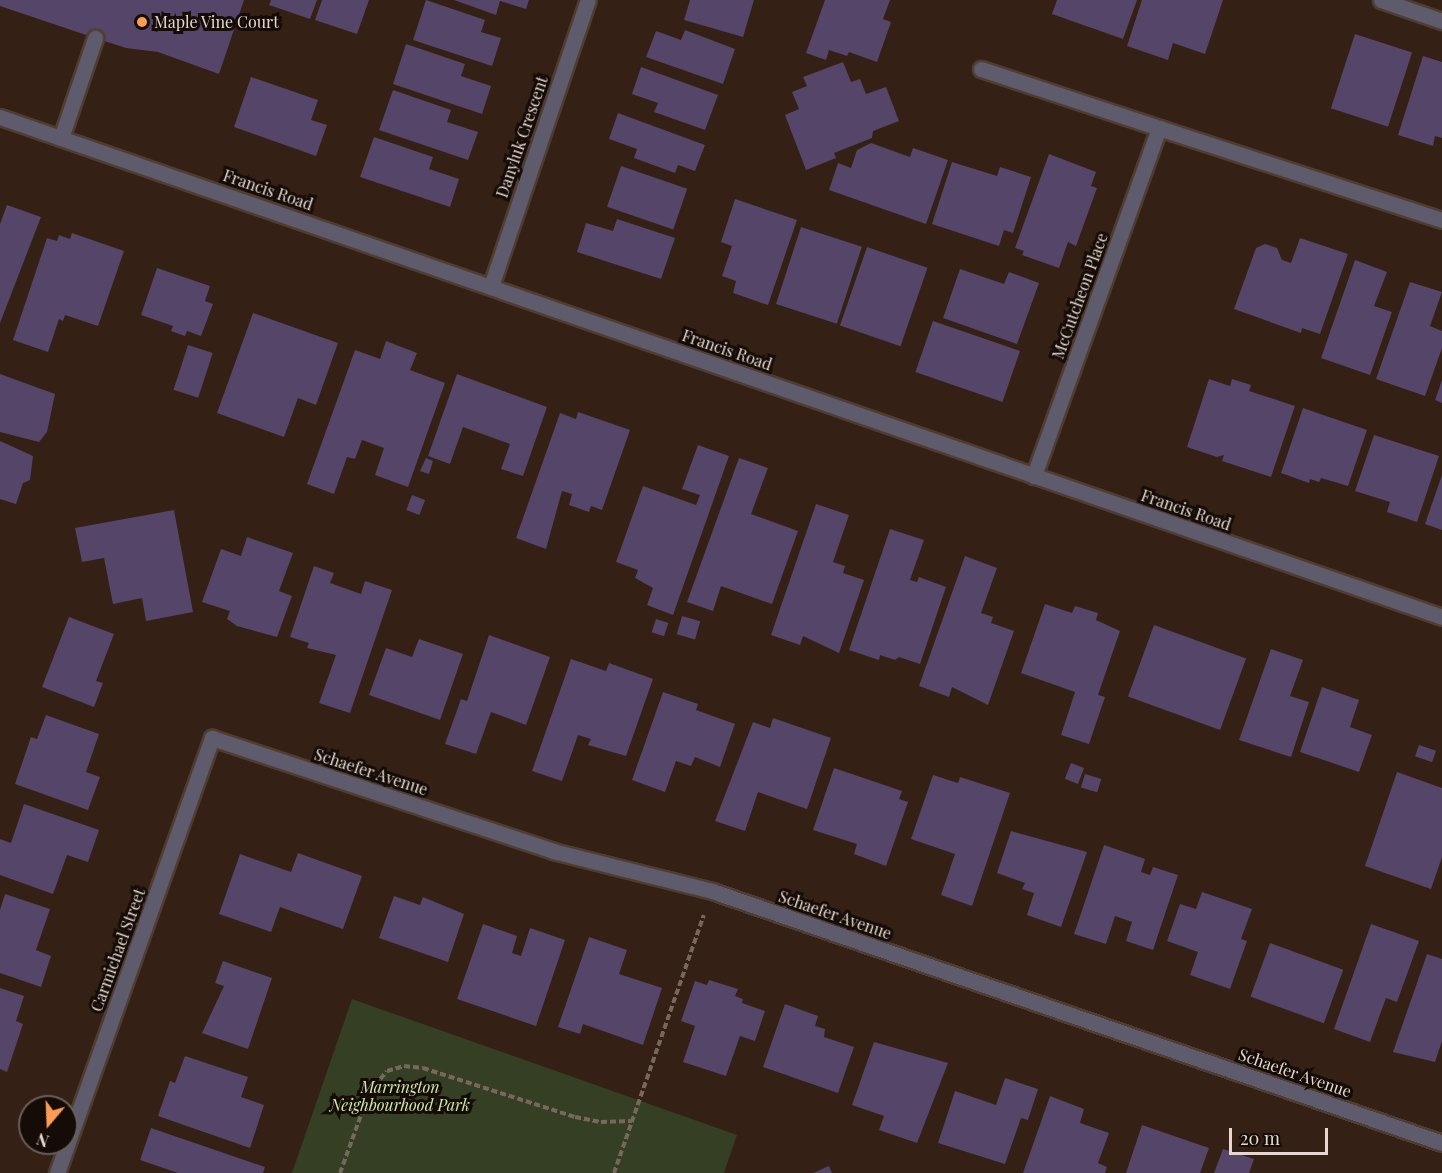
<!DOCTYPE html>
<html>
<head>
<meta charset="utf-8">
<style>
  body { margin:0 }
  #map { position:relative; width:1442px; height:1173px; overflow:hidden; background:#342014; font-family:"Playfair Display",serif }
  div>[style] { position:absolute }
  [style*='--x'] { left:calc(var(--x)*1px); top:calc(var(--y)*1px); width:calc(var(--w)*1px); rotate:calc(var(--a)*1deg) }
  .green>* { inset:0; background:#343f23 }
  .building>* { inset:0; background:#544569; transform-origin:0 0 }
  .path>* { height:4px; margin-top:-2px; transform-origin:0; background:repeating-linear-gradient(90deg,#78675d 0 6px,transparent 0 9px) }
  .roads { filter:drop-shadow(2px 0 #503d32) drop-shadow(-2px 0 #503d32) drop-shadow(0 2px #503d32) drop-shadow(0 -2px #503d32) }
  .minor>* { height:15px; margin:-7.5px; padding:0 7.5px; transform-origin:7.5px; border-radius:7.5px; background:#5d5b6c }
  .dots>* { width:16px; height:16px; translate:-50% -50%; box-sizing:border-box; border:3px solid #150c07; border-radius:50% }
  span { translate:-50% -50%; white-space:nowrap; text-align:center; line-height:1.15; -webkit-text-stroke:6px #150c07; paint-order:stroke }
  .poi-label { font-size:16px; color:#e6d8d1 }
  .left { translate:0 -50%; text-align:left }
  .street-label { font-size:16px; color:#e6d8d1 }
  .park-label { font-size:16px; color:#cee9a8; font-style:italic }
  .north { position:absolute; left:18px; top:1095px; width:60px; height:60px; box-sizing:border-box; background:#150c07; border:2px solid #695e58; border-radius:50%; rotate:199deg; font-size:16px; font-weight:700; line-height:24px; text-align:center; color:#e6d8d1 }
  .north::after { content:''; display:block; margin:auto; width:21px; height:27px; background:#fc9d53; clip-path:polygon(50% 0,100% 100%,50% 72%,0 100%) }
  .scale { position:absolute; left:1229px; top:1128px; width:99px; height:27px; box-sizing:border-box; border:3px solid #e6d8d1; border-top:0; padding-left:8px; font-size:18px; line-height:21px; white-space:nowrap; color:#e6d8d1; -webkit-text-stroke:4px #150c07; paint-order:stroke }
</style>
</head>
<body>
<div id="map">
  <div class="green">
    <i style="clip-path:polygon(352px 999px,737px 1135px,724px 1173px,292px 1173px)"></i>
  </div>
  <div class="building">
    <i style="clip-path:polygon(0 0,244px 0,219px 74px,158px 52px,126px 48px,95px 38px,0 6px)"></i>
    <i style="clip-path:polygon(271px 0,317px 0,310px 19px,269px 5px)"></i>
    <i style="clip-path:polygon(322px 0,369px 0,357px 34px,315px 20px)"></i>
    <i style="clip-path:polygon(426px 0,485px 20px,481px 32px,501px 38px,492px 66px,413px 40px)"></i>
    <i style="clip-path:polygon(454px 0,529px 0,526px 9px,500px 1px,496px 15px)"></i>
    <i style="clip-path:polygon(690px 0,754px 0,743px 37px,684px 20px)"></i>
    <i style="clip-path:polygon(825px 0,890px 0,883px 19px,891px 22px,877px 62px,849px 52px,847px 56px,829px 50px,826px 60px,806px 53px)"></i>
    <i style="clip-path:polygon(1057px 0,1137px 0,1123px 39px,1052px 14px)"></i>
    <i style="clip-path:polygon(1142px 0,1223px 0,1205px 54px,1173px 43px,1168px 60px,1127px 46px)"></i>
    <i style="clip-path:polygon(685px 30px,735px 49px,723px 84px,646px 57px,656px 31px,681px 40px)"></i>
    <i style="left:1355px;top:34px;width:60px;height:78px;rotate:18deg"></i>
    <i style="clip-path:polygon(406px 44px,465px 64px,461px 76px,491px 86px,482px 114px,393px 84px)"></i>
    <i style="clip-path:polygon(1423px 56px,1442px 62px,1442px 138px,1435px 136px,1433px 146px,1398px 135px)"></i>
    <i style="clip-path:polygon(843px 62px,851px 82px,860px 79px,866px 94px,886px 87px,899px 121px,873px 131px,872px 138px,834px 153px,836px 158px,806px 170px,785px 115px,799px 109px,792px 92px,807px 86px,803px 77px)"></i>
    <i style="clip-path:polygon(641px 67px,718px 95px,705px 130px,654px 112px,658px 103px,632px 94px)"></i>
    <i style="clip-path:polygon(251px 77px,318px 100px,311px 120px,327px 125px,316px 156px,234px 127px)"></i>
    <i style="clip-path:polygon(393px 90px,451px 110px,447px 122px,478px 132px,468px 160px,379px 130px)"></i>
    <i style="clip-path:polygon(618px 113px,705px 145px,695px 171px,678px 165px,675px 173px,634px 158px,637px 149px,609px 139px)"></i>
    <i style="clip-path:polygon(374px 137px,433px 157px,429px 169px,459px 179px,450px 207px,360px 177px)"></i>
    <i style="clip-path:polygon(871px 143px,910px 157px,913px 148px,948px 160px,926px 224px,829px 190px,838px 163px,851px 168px,857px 150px)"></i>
    <i style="clip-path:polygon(1049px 154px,1096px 172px,1091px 186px,1097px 188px,1076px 246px,1068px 242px,1059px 268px,1022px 255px,1024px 251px,1015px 248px)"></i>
    <i style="clip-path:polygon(952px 162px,997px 176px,1000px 167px,1031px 177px,1013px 233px,1004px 230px,999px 246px,932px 224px)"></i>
    <i style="left:621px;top:166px;width:70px;height:43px;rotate:19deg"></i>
    <i style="clip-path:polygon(735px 199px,797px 220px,768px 305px,733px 293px,736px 281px,722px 276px,732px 246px,721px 242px)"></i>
    <i style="clip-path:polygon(7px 205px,41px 217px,0 323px,0 224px)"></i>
    <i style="clip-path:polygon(617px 219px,675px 238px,661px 279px,577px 252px,586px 223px,613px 231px)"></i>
    <i style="left:801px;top:227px;width:64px;height:81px;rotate:18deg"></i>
    <i style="clip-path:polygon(72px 233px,124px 251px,98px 326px,65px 315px,63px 321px,59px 319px,48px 352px,13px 340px,47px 238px,57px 241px,59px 235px,70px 239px)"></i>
    <i style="clip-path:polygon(1300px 238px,1348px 254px,1320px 334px,1302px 328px,1301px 333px,1234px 309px,1256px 248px,1265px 244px,1277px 248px,1282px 260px,1291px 263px)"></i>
    <i style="left:867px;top:247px;width:64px;height:83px;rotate:19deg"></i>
    <i style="clip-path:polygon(1355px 260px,1387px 272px,1374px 306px,1392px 312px,1370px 375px,1321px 358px)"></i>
    <i style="clip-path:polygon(157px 268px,210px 286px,205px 301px,213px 304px,201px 336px,187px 331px,185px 336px,171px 331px,173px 326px,141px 315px)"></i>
    <i style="clip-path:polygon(960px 269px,1004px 284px,1009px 272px,1039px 283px,1017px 344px,943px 318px)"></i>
    <i style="clip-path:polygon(1410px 282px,1442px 292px,1430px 326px,1442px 331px,1442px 348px,1425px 396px,1376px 379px)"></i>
    <i style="clip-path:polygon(253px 313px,338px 343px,316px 405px,298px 398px,284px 437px,217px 413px)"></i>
    <i style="left:933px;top:321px;width:92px;height:54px;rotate:19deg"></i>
    <i style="clip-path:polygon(386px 341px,417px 353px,410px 370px,445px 383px,408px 487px,375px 475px,384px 448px,362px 440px,355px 459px,347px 457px,334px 494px,307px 484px,355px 350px,380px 359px)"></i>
    <i style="left:188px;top:345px;width:26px;height:47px;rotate:18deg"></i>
    <i style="clip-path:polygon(0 374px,55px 394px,47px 432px,39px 442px,0 432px)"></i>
    <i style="clip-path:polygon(457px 374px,547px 407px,523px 476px,501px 469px,510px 444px,463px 427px,450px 464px,428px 456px)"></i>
    <i style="clip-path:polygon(1209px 379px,1230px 386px,1232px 379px,1251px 385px,1249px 391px,1295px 406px,1271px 477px,1222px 461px,1224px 455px,1217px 457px,1187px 447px)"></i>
    <i style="clip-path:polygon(1442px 380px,1442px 403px,1435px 400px)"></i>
    <i style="clip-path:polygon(1303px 408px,1367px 430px,1348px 486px,1321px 478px,1319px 482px,1310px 479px,1309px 483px,1281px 473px)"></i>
    <i style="clip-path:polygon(578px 412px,630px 430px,602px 510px,591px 506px,589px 512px,569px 505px,572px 494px,562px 491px,546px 549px,516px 538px,560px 413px,576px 419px)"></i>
    <i style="clip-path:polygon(1374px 435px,1439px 456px,1417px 522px,1387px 512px,1390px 502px,1355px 491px)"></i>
    <i style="clip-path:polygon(0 441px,33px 456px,30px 480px,23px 483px,16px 504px,0 499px)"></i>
    <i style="clip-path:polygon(698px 445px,729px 456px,673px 615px,647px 605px,653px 588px,635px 578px,638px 570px,616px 562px,643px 486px,696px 505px,700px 495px,682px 489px)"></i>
    <i style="clip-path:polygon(426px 458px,433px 461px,429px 474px,420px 471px)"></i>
    <i style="clip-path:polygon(739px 458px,768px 468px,751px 514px,798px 531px,772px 604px,721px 586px,713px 611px,687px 602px)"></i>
    <i style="clip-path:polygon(1442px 475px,1442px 530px,1425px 524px)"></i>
    <i style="left:412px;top:495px;width:14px;height:16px;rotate:21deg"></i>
    <i style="clip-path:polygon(816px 504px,849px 515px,833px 562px,845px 566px,843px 573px,864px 580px,839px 653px,803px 636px,800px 645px,771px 635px)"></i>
    <i style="clip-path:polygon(174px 510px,193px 612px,146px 621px,142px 598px,113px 604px,104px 558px,82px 562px,75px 528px)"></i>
    <i style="clip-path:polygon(890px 529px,924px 540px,910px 580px,917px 582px,919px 577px,946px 587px,920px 664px,899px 657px,895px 660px,880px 655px,879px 660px,849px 650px)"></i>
    <i style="clip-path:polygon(247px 537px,293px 553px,279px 591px,292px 596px,277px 637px,237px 626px,227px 619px,230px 611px,202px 602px,221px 549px,241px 556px)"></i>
    <i style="clip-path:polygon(965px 556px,997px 568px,981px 613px,993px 617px,991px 623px,1014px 631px,988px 705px,952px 687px,949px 697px,919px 686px)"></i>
    <i style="clip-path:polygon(314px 566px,334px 573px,330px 583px,361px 594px,365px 581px,392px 590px,350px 713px,319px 703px,336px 655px,307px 648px,309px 643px,290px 637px)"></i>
    <i style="clip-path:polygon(1045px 604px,1072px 613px,1075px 606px,1098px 613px,1096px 620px,1120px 631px,1098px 695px,1105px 697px,1089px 744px,1061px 735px,1075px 692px,1021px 673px)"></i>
    <i style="left:682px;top:616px;width:19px;height:19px;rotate:16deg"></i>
    <i style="clip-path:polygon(69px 617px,114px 634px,96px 681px,103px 683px,94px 707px,42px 687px)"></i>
    <i style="left:656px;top:619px;width:13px;height:14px;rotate:18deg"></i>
    <i style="left:1154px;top:625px;width:98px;height:76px;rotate:20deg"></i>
    <i style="clip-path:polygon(489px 635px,550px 657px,526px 725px,491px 712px,476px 754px,445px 744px,461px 699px,467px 701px)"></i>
    <i style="clip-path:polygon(419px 639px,463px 654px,440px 720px,369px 695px,386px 648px,412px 657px)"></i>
    <i style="clip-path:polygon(1271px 649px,1303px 660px,1290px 696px,1309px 702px,1291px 757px,1239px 740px)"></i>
    <i style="clip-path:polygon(571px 659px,606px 671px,609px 663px,653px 679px,626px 756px,588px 745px,591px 739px,578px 735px,562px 781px,532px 771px)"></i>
    <i style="clip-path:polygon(1322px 687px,1359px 700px,1350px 727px,1372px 735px,1359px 772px,1300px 752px)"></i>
    <i style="clip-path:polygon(663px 692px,698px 704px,696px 710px,735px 724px,720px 767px,695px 757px,691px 766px,676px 761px,665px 792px,632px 780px)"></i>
    <i style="clip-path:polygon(46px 715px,99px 734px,86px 772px,100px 777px,88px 810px,15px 784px,31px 737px,37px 739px)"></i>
    <i style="clip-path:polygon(773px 718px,831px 738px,807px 809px,758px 792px,745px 831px,715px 821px,753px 722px,770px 728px)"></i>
    <i style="left:1419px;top:745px;width:18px;height:12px;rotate:19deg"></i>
    <i style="left:1071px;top:763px;width:14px;height:17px;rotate:21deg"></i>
    <i style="clip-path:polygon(834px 768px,902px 791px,899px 799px,908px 802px,886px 866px,854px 854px,857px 844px,813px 830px)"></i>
    <i style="clip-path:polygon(1397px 772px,1442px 788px,1442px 857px,1431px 889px,1365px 866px)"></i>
    <i style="left:1085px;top:774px;width:17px;height:14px;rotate:17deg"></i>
    <i style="clip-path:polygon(933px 775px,958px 783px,960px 777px,1010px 793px,972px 906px,941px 895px,955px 854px,911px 839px)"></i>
    <i style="clip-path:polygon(24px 804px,99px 830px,88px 862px,67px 855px,53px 894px,0 875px,0 839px,11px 843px)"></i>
    <i style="clip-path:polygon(1011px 831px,1087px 852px,1061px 927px,1027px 915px,1034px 893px,1022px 889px,1025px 883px,997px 873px)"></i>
    <i style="clip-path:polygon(1104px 845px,1145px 859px,1141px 872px,1150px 875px,1153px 867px,1178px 875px,1153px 950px,1126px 941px,1132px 922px,1115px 916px,1106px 944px,1074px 934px)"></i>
    <i style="clip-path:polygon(298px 853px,362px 876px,343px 929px,280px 907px,271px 932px,219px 914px,240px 854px,291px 872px)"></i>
    <i style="clip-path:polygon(1202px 892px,1252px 909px,1241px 939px,1247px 941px,1230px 989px,1190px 975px,1198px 952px,1167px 941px,1180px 904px,1196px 909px)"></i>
    <i style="clip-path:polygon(5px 894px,50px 909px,36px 950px,51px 956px,41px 987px,0 973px,0 910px)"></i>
    <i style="clip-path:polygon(394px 896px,420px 905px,423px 897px,464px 914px,448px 962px,379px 938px)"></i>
    <i style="clip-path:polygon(483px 924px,517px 936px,512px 953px,521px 956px,530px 928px,565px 940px,536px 1026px,457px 999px)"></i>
    <i style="clip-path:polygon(1371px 924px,1419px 941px,1397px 1002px,1386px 998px,1370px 1042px,1334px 1029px)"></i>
    <i style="clip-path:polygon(589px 937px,627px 950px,619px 974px,662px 988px,643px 1045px,583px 1024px,580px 1034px,558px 1027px)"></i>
    <i style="left:1270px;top:943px;width:78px;height:57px;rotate:20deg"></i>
    <i style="clip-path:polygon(1427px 954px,1442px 959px,1442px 1041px,1435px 1062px,1393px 1052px)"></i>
    <i style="clip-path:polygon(223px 961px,272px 978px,248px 1049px,202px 1033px,224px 986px,215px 983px)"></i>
    <i style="clip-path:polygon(709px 980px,738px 989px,735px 996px,743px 999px,742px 1003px,765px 1011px,755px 1041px,740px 1036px,726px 1076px,683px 1062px,695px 1026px,681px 1021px,695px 981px,707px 985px)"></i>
    <i style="clip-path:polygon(0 988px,24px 996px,16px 1021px,23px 1024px,7px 1072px,0 1069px)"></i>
    <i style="clip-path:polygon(785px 1004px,818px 1016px,815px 1026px,825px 1029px,824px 1037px,854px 1047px,838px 1093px,763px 1067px)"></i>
    <i style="clip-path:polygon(874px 1042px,948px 1063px,917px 1143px,879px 1130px,884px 1116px,852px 1105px)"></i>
    <i style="clip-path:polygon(185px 1056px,248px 1077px,241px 1097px,264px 1105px,250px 1148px,158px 1116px,170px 1081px,175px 1083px)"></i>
    <i style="clip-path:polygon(1005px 1078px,1038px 1089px,1028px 1120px,1021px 1118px,1005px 1164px,938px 1143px,955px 1091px,996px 1105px)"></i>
    <i style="clip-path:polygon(1050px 1096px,1084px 1109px,1080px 1123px,1109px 1133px,1098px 1163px,1107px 1167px,1105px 1173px,1023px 1173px)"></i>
    <i style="clip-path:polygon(1142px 1125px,1209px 1148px,1200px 1173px,1126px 1173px)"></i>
    <i style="clip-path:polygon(151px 1128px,265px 1167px,263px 1173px,178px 1173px,140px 1160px)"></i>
    <i style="clip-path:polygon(1223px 1149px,1254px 1159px,1249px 1173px,1214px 1173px)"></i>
    <i style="clip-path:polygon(829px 1166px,832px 1173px,813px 1173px)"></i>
  </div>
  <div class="path">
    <i style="--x:340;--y:1173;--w:85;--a:-70.1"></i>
    <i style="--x:369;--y:1093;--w:28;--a:-51"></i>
    <i style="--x:387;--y:1071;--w:18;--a:-16"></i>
    <i style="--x:404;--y:1066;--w:19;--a:6"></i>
    <i style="--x:423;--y:1068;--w:160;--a:17.9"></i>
    <i style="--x:575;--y:1117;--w:26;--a:11"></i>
    <i style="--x:601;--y:1122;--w:31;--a:-2"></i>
    <i style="--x:614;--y:1173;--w:273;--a:-70.8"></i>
  </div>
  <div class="roads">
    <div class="minor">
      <i style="--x:1381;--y:0;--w:65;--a:19"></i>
      <i style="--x:981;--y:69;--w:188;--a:18.3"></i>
      <i style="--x:1159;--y:128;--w:370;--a:109.8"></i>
      <i style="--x:0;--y:117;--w:1526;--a:19.12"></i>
      <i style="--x:1159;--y:128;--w:298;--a:18"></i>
      <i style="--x:61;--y:138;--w:106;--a:-71.2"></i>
      <i style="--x:491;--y:286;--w:302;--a:-71.3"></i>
      <i style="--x:57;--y:1173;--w:462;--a:-70.4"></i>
      <i style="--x:212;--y:738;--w:359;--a:18.3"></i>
      <i style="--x:553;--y:851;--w:164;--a:14.1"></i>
      <i style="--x:712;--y:891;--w:772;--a:19.04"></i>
    </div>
  </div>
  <div class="dots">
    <i style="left:142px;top:22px;background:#fc9d53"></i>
  </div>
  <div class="poi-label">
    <span class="left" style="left:154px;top:22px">Maple Vine Court</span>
  </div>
  <div class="street-label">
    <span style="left:522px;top:137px;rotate:-71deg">Danyluk Crescent</span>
    <span style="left:268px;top:190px;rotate:19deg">Francis Road</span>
    <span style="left:1080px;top:296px;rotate:-70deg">McCutcheon Place</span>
    <span style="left:727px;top:350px;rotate:19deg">Francis Road</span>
    <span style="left:1186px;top:510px;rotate:19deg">Francis Road</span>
    <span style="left:371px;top:772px;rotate:18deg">Schaefer Avenue</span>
    <span style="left:835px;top:915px;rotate:19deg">Schaefer Avenue</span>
    <span style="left:118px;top:950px;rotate:-70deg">Carmichael Street</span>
    <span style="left:1295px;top:1073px;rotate:19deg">Schaefer Avenue</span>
  </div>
  <div class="park-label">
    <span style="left:400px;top:1096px">Marrington<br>Neighbourhood Park</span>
  </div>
  <div class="north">N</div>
  <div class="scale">20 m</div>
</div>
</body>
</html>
